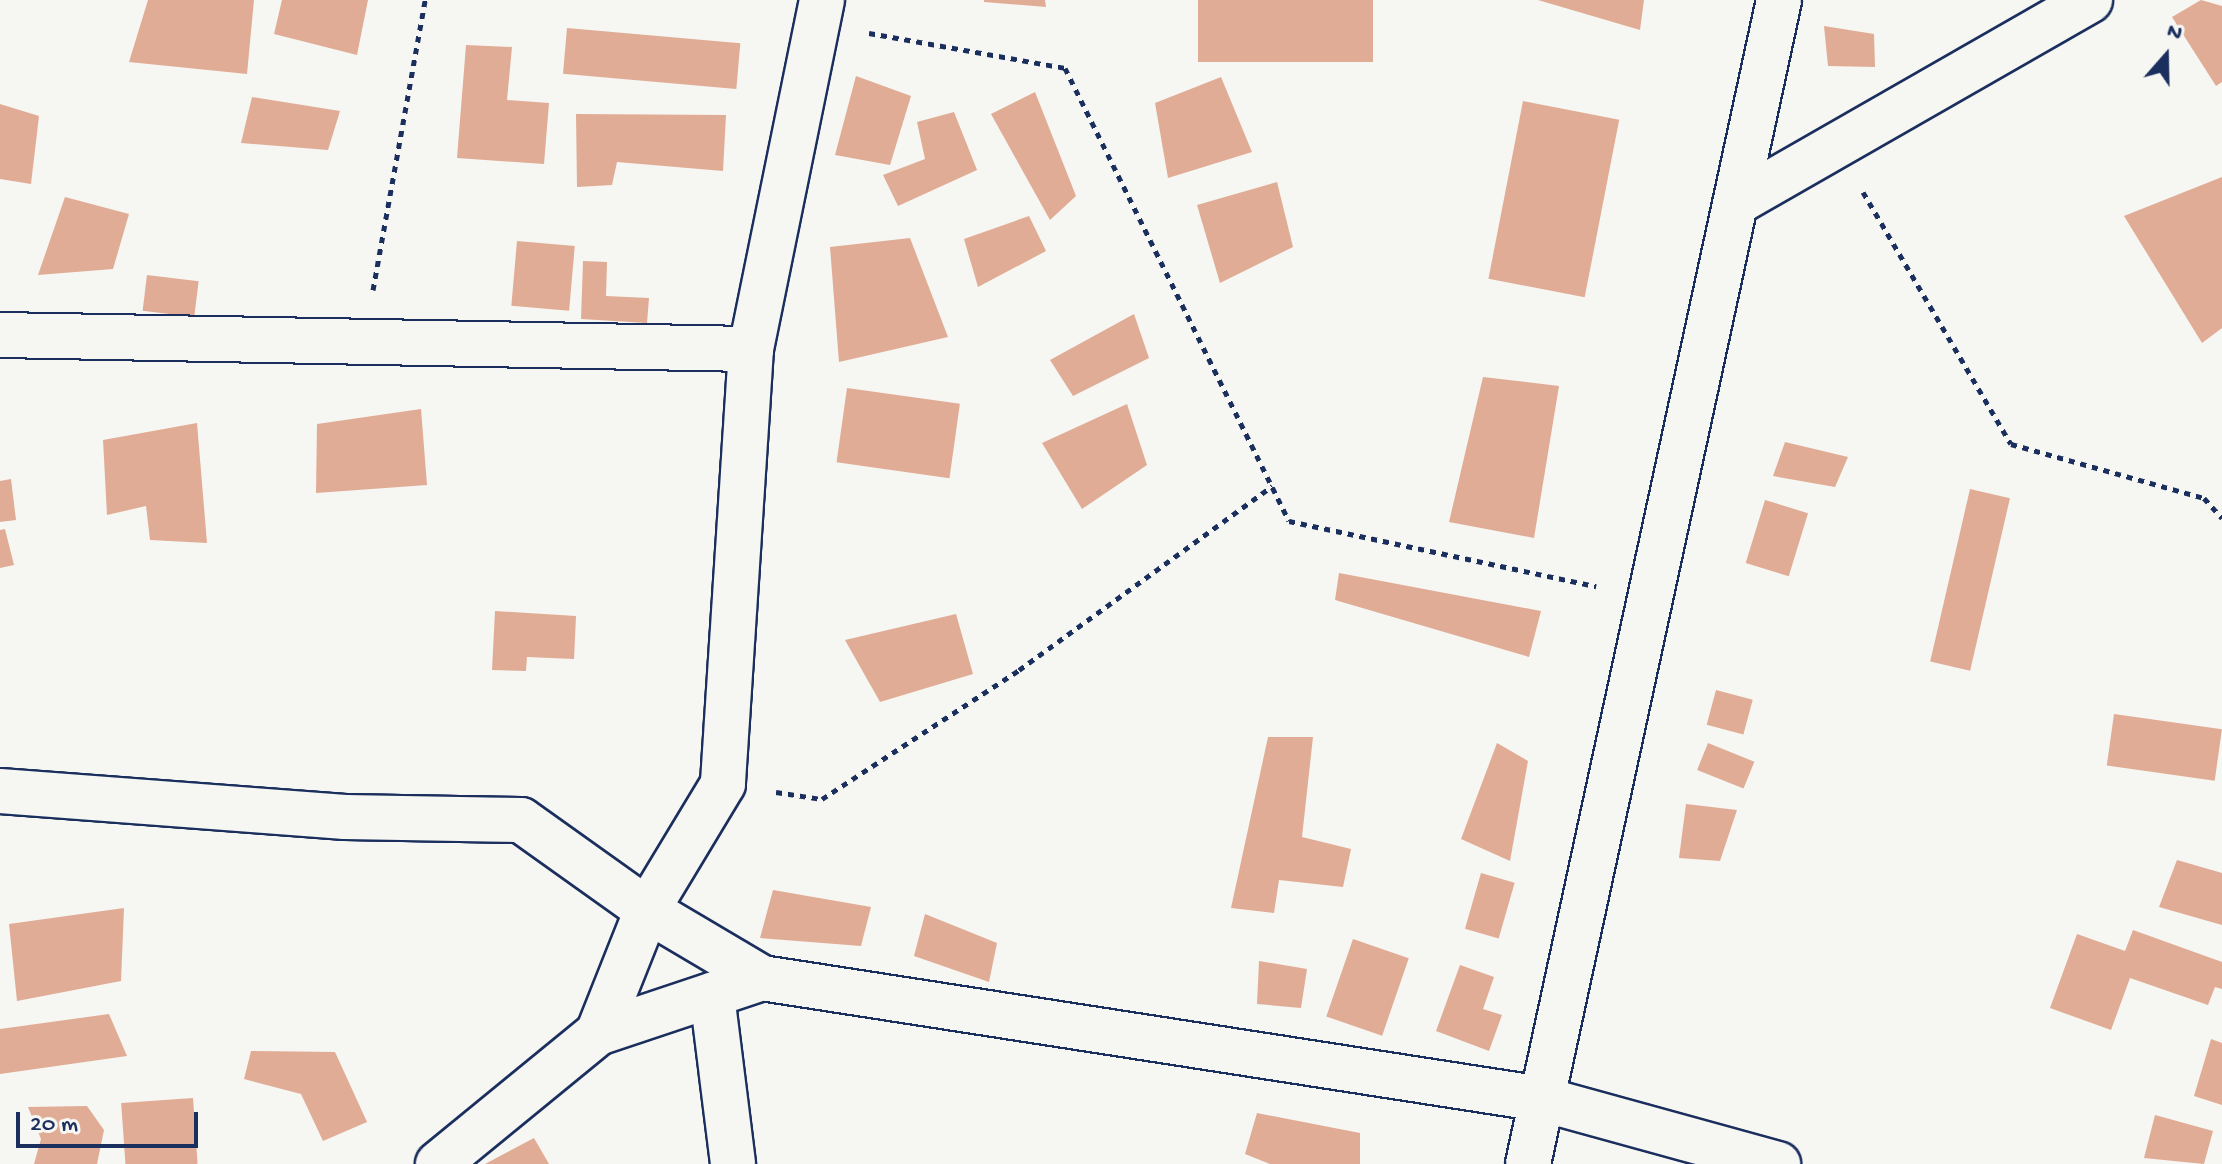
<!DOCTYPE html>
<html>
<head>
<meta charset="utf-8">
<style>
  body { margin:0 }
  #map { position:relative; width:2222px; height:1164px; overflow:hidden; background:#f6f6f2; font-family:"Gochi Hand",sans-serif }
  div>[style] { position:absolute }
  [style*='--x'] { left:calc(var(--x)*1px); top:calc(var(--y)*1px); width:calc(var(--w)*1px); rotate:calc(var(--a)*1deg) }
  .building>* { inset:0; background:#e1ac95; transform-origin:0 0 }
  .path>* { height:5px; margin-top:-2.5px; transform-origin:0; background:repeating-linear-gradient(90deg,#1b2f5e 0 6px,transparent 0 12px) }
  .roads { filter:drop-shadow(2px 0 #1b2f5e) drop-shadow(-2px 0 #1b2f5e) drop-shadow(0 2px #1b2f5e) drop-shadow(0 -2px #1b2f5e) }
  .street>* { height:44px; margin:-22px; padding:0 22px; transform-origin:22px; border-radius:22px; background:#f6f6f2 }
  span { translate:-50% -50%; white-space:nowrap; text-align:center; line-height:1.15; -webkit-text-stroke:7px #f6f6f2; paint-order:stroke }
  .north { position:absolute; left:2126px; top:16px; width:80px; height:80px; -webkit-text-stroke:6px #f6f6f2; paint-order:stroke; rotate:20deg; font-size:22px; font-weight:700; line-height:32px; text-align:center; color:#1b2f5e }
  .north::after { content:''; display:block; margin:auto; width:28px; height:36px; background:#1b2f5e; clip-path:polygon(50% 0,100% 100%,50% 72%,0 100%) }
  .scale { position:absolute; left:16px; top:1112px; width:182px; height:36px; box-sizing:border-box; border:4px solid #1b2f5e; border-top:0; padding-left:10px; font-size:24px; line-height:28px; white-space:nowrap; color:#1b2f5e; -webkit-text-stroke:6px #f6f6f2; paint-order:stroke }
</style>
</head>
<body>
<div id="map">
  <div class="building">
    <i style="clip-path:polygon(148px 0,254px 0,247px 74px,129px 62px)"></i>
    <i style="clip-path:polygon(282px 0,368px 0,357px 55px,274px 34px)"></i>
    <i style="clip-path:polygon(984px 0,1045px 0,1046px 7px,984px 2px)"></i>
    <i style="left:1198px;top:0;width:175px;height:62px"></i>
    <i style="clip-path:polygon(1538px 0,1644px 0,1640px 30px)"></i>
    <i style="clip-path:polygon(2201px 0,2222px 6px,2222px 82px,2216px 86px,2172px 17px)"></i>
    <i style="clip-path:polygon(1824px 26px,1874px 34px,1875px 67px,1828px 66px)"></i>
    <i style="left:567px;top:28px;width:174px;height:46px;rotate:5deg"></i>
    <i style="clip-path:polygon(466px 45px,512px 47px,507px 100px,549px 103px,544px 164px,457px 158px)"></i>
    <i style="clip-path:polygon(856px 76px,911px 96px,890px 165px,835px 155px)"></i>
    <i style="clip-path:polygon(1221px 77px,1252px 152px,1168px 178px,1155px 103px)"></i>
    <i style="clip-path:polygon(1035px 92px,1076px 196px,1050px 220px,991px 114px)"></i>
    <i style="clip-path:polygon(252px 97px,340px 111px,328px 150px,241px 143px)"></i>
    <i style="left:1523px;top:101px;width:98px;height:181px;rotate:11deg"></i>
    <i style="clip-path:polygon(0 104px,39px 116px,31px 184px,0 179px)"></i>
    <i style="clip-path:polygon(954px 112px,977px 170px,898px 206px,883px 175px,925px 159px,917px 122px)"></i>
    <i style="clip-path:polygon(576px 114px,726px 115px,723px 171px,617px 162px,612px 185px,577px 187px)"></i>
    <i style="clip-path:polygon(2222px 177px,2222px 328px,2202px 343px,2124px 216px)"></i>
    <i style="clip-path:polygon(1277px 182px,1293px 247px,1220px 283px,1197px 205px)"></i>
    <i style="clip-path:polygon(65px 197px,129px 214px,113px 269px,38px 275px)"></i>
    <i style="clip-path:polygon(1029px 216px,1046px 251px,978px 287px,964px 239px)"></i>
    <i style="clip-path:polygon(910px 238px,948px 337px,839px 362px,830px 247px)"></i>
    <i style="left:517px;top:241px;width:58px;height:65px;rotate:5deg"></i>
    <i style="clip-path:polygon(583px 261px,607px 262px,606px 296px,649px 298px,647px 323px,581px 319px)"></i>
    <i style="left:147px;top:275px;width:52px;height:36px;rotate:7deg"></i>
    <i style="clip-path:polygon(1134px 314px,1149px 358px,1073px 396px,1050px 360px)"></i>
    <i style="clip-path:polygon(1483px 377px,1559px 386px,1534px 538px,1449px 522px)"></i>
    <i style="left:847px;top:388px;width:114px;height:75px;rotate:8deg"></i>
    <i style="clip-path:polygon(1127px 404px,1147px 465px,1082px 509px,1042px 443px)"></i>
    <i style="clip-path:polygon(421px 409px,427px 485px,316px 493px,317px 424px)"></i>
    <i style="clip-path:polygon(197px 423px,207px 543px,150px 540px,146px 506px,107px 515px,103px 440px)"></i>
    <i style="clip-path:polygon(1785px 442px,1848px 457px,1835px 487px,1773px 476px)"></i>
    <i style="clip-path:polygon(11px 479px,16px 520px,0 522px,0 481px)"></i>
    <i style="left:1970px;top:489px;width:41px;height:177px;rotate:13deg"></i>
    <i style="left:1765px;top:500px;width:45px;height:66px;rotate:17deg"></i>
    <i style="clip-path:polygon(5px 529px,14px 565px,0 568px,0 530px)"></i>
    <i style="clip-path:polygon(1339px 573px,1541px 611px,1529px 657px,1335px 600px)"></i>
    <i style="clip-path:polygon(495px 611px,576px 616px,574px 659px,527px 657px,526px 671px,492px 670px)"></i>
    <i style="clip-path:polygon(956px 614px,973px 674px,880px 702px,845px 640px)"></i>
    <i style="left:1716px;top:690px;width:38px;height:36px;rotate:15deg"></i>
    <i style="left:2114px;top:714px;width:109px;height:52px;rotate:8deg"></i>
    <i style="clip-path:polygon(1268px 737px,1313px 737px,1302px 837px,1351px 849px,1343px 887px,1279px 880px,1274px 913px,1231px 908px)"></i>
    <i style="clip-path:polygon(1497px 743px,1528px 761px,1510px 861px,1461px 839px)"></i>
    <i style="left:1708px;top:743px;width:50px;height:29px;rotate:22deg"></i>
    <i style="clip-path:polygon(1686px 804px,1737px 810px,1720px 861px,1679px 858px)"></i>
    <i style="clip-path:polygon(2177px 860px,2222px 873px,2222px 925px,2159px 907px)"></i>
    <i style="left:1481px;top:873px;width:35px;height:58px;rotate:16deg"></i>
    <i style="clip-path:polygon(773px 890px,871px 907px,861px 946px,760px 938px)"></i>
    <i style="clip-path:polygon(124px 908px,121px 981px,17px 1001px,9px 924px)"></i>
    <i style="clip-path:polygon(925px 914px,997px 943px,989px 982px,914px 956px)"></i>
    <i style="clip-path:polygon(2133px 930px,2222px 962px,2222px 989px,2215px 987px,2208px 1005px,2130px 978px,2111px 1030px,2050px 1008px,2077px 934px,2125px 951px)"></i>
    <i style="left:1353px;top:939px;width:59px;height:82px;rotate:19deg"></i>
    <i style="clip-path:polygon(1259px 961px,1307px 969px,1301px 1008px,1257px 1004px)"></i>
    <i style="clip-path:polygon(1460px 965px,1494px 977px,1483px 1009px,1502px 1015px,1489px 1051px,1436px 1031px)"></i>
    <i style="clip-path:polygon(109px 1014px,127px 1056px,0 1074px,0 1029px)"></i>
    <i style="clip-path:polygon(2211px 1039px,2222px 1043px,2222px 1105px,2194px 1096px)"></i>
    <i style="clip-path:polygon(251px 1051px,335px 1052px,367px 1122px,323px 1141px,301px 1094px,244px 1079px)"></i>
    <i style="left:193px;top:1098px;width:66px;height:72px;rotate:86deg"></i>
    <i style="clip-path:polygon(87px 1106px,104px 1130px,97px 1164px,34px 1164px,41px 1139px,28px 1107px)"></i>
    <i style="clip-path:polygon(1257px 1113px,1360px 1133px,1360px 1164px,1270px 1164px,1245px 1154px)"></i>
    <i style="clip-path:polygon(2155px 1115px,2213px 1131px,2204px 1164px,2144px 1158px)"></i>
    <i style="clip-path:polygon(534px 1138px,549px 1164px,485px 1164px)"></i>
  </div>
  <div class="path">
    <i style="--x:869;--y:33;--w:199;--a:10.1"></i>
    <i style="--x:1065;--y:68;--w:505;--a:63.69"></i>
    <i style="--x:1289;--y:521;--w:314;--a:12"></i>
    <i style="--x:1863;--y:192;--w:292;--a:59.6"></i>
    <i style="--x:2011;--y:444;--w:200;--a:15.6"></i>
    <i style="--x:2204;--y:498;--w:27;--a:48"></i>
    <i style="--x:373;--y:290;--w:295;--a:-79.8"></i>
    <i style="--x:776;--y:792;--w:47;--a:8.7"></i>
    <i style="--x:822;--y:799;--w:235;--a:-33.2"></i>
    <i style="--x:1019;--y:670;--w:313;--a:-36"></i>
  </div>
  <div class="roads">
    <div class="street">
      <i style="--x:822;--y:0;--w:356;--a:101.5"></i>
      <i style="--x:751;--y:349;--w:436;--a:93.7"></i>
      <i style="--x:723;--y:784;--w:147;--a:121.1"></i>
      <i style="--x:647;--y:910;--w:134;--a:30.6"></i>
      <i style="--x:762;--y:978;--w:789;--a:8.82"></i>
      <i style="--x:1542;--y:1099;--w:245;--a:15.4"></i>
      <i style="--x:1736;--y:203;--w:408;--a:-29.8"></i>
      <i style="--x:0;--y:335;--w:751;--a:1.07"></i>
      <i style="--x:0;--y:791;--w:346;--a:4.3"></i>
      <i style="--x:345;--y:817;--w:176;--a:1"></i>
      <i style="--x:521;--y:820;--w:155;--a:35.5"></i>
      <i style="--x:647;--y:910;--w:132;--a:111.7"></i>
      <i style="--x:598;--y:1033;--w:207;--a:140.7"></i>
      <i style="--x:712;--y:995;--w:170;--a:82.9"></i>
      <i style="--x:598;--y:1033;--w:173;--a:-18.5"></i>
      <i style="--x:1528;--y:1164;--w:1191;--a:-77.83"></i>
    </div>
  </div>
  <div class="north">N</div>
  <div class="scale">20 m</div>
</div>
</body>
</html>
